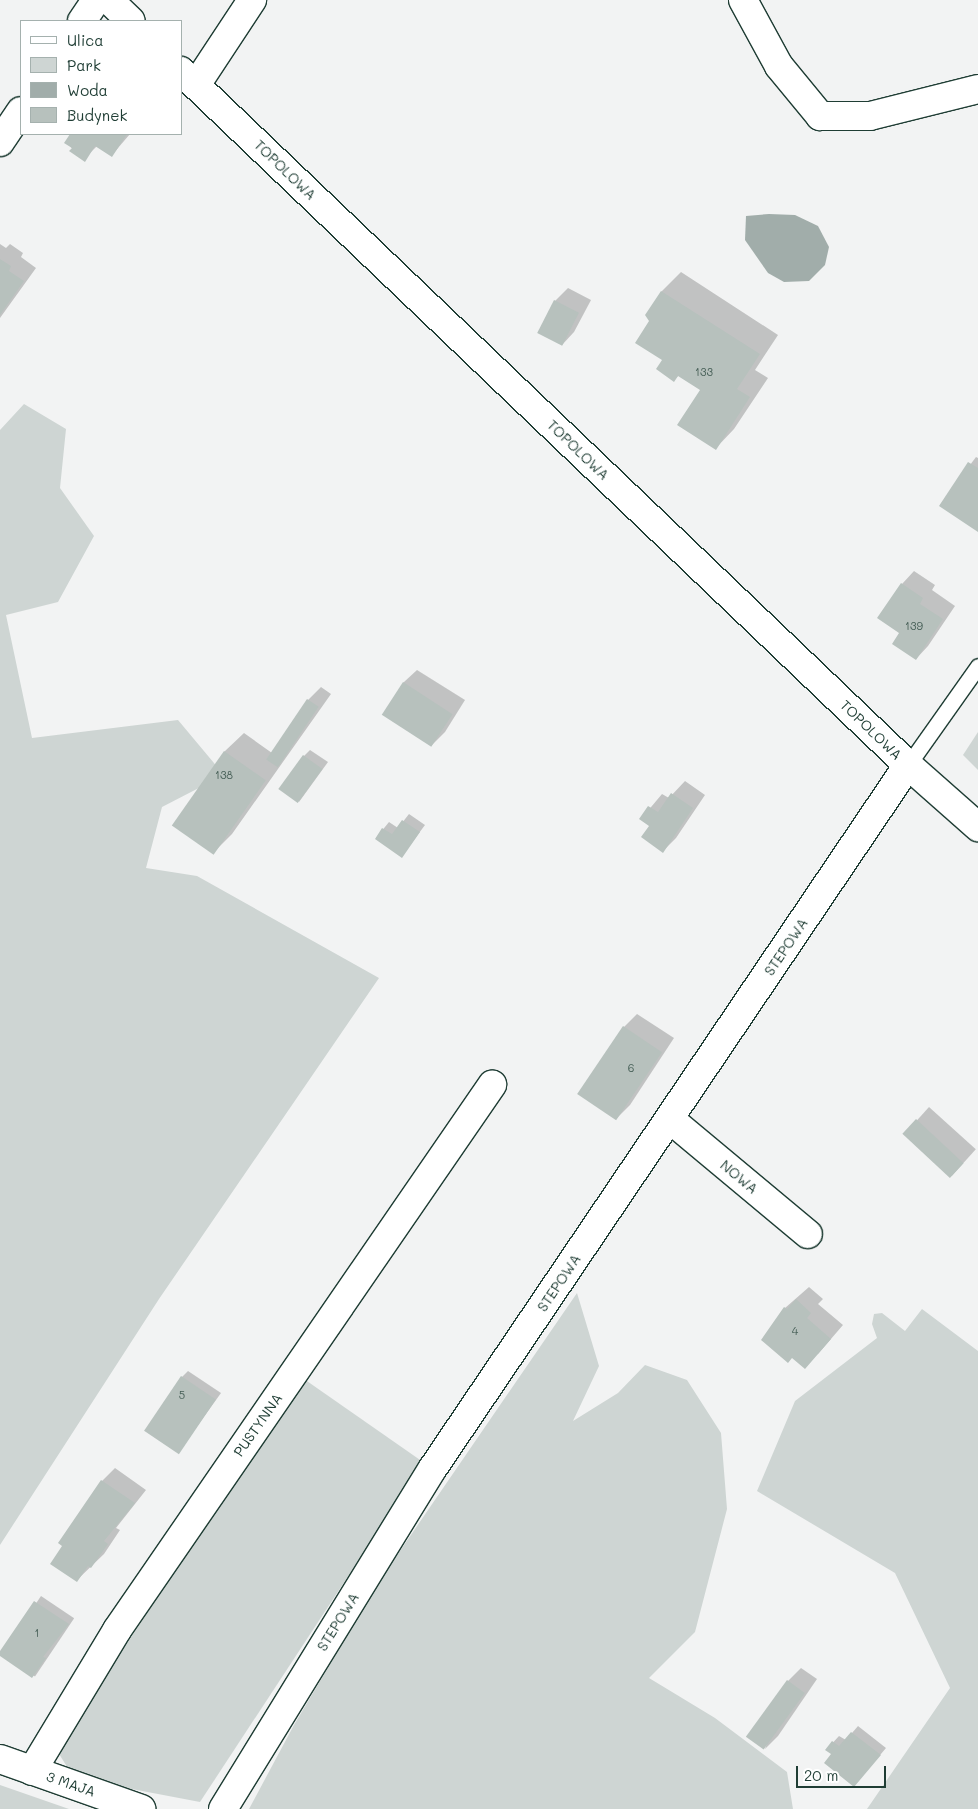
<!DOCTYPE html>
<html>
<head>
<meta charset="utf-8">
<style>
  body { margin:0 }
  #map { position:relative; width:978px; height:1809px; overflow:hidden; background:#f2f3f3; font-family:Mali,sans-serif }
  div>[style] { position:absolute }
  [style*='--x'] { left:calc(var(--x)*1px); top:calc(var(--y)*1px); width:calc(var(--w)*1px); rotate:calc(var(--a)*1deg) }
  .green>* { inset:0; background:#ced5d3 }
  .water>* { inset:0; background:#a1adaa }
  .shadow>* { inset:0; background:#0003; transform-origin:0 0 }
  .building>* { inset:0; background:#b7c1bd; transform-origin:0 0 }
  .roads { filter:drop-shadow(1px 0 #1f3d34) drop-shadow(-1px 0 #1f3d34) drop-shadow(0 1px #1f3d34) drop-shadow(0 -1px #1f3d34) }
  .service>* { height:15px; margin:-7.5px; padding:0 7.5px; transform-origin:7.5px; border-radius:7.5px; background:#fff }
  .minor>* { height:28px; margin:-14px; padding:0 14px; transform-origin:14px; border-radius:14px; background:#fff }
  .tertiary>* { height:28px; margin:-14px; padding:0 14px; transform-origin:14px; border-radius:14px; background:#fff }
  span { translate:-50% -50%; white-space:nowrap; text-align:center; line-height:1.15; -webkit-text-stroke:4.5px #fff; paint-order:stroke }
  .number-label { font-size:11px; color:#455e56 }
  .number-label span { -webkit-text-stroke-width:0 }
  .street-label { font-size:14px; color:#1f3d34 }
  .legend { position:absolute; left:20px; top:20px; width:162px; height:115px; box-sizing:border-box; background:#fff; border:1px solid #a5b1ae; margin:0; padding:6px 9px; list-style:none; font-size:15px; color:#1f3d34 }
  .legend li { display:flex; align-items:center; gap:10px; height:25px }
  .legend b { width:25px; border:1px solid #a5b1ae }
  .scale { position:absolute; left:796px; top:1766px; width:90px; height:22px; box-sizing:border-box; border:2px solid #1f3d34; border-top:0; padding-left:6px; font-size:15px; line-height:18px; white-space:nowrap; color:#1f3d34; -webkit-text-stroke:4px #fff; paint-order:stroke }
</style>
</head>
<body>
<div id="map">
  <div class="green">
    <i style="clip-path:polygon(24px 404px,66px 429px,60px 488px,94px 536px,58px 602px,6px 615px,32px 738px,178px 720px,224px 775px,162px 807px,146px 868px,197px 876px,379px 978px,159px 1299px,0 1545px,0 430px)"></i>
    <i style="clip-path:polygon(978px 732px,978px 770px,963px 755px)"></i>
    <i style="clip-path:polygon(577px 1293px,599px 1366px,573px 1421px,618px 1393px,645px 1365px,687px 1380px,721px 1433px,727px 1509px,695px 1632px,649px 1678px,715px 1718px,787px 1772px,793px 1809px,249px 1809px,294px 1725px,380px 1580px)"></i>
    <i style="clip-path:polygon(922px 1309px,978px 1351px,978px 1809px,867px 1809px,950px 1688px,895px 1573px,757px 1491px,795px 1401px,877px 1338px,872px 1324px,874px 1314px,882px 1313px,905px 1331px)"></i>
    <i style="clip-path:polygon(304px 1379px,423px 1462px,200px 1802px,74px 1778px,56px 1749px)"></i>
    <i style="clip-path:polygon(0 1785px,69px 1809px,0 1809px)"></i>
  </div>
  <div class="water">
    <i style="clip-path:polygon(769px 214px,795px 215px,818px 226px,829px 247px,825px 265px,809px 281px,784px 282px,768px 273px,745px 240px,746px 216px)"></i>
  </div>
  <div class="shadow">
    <i style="clip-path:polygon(72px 134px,130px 134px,112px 155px,97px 146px,83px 160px,66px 142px)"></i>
    <i style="clip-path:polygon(0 244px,6px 248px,10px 244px,23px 253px,21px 257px,36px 268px,0 318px)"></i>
    <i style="clip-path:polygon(681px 272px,778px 335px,755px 370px,768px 378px,734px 429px,716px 448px,702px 389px,679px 375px,674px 380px,647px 315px,662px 291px)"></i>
    <i style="clip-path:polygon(568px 288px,591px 300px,574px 332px,562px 345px,555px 301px)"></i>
    <i style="clip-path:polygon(976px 457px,978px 458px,978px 531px,940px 505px)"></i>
    <i style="clip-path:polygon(914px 571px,935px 585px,932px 590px,955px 606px,928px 646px,916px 659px,901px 633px,902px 584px)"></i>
    <i style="clip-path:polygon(417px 670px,465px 700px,445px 732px,432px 745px,384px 715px,404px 682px)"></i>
    <i style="clip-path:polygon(321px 687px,331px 694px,232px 834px,213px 853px,174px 825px,225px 751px,244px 733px,272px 753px,308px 700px)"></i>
    <i style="clip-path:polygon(310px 750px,328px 762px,299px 802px,304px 756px)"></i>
    <i style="clip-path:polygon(685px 781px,705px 795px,676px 838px,663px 851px,650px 825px,641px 819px,662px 794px,669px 798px)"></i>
    <i style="clip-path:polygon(409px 814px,425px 825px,402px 856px,376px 838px,389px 822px,398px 828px)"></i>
    <i style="clip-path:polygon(637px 1014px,674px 1038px,630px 1105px,617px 1118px,624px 1027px)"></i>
    <i style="left:929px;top:1107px;width:63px;height:36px;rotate:42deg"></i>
    <i style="clip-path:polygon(809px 1287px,823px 1299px,818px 1304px,843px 1325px,818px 1354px,792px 1357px,762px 1340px,785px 1308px)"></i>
    <i style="clip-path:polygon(188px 1371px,221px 1393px,178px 1453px,182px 1377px)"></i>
    <i style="clip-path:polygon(115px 1468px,146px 1490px,116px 1528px,120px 1530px,104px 1554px,77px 1580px,64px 1545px,102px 1481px)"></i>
    <i style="left:41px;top:1596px;width:40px;height:70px;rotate:34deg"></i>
    <i style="clip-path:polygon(801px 1668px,817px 1679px,778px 1736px,765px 1749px,788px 1681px)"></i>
    <i style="clip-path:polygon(858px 1726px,886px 1748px,860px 1779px,827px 1749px,839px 1736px,846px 1740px)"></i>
  </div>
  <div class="building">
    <i style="clip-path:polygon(70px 134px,127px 134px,112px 157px,95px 146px,85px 162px,69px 151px,72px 148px,64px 143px)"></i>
    <i style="clip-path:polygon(0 259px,11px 266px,9px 271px,24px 281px,0 315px)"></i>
    <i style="clip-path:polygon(661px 291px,760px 354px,737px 389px,750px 397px,716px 450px,677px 425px,700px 390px,678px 376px,674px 382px,656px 369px,662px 360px,635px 343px,649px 321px,645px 315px)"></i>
    <i style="left:554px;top:300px;width:28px;height:37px;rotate:27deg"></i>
    <i style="clip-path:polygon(968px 462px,978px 468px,978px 532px,939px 506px)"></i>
    <i style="clip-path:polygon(901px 583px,923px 598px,920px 604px,943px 619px,916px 660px,892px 644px,899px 633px,877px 618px)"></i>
    <i style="left:403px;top:682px;width:59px;height:39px;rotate:33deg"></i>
    <i style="left:307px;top:699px;width:14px;height:73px;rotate:34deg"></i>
    <i style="left:224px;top:751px;width:51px;height:91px;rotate:35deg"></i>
    <i style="left:303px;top:755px;width:24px;height:42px;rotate:36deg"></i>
    <i style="clip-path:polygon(671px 793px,693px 808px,663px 853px,641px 837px,649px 826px,639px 819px,648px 806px,658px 812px)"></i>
    <i style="clip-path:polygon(402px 820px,420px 832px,402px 858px,375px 839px,382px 828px,392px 834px)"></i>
    <i style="left:623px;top:1026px;width:47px;height:82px;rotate:34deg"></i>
    <i style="left:916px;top:1119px;width:65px;height:20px;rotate:43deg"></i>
    <i style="clip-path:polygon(796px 1299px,811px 1313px,807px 1318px,831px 1339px,805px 1369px,792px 1358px,788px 1363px,761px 1340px,784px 1307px,787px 1309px)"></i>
    <i style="left:181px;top:1376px;width:42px;height:66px;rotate:34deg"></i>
    <i style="clip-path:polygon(101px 1480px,135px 1503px,104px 1541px,108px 1544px,91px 1568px,88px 1566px,77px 1582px,50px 1564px,62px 1546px,58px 1543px)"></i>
    <i style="clip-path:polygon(34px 1601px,69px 1624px,43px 1657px,46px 1658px,32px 1678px,0 1656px,0 1651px)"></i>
    <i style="left:787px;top:1680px;width:22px;height:70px;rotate:36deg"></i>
    <i style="clip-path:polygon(851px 1732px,881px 1755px,854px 1787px,824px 1763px,831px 1754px,825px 1750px,832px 1741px,839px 1746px)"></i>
  </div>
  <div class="roads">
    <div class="service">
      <i style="--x:908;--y:765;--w:121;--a:-54.7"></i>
    </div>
    <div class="minor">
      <i style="--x:743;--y:0;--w:75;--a:61.4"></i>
      <i style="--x:779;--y:66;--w:65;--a:50.6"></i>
      <i style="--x:820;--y:116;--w:50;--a:0"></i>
      <i style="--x:870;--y:116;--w:111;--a:-14"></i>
      <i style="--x:82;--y:21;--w:25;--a:-56"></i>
      <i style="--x:196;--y:85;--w:102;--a:-56.6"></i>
      <i style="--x:0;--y:142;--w:37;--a:-56"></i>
      <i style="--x:671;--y:1120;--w:178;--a:39.8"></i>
      <i style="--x:0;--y:1759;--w:150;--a:19.5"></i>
      <i style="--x:32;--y:1771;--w:165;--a:-58.9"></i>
      <i style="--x:117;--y:1630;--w:662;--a:-55.47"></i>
      <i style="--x:223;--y:1809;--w:400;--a:-58.4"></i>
      <i style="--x:433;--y:1468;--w:848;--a:-55.95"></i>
    </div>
    <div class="tertiary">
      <i style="--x:109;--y:0;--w:30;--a:44"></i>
      <i style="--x:181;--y:71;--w:1005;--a:43.67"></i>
      <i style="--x:908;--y:765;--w:94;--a:41.5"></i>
    </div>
  </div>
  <div class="number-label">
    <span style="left:704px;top:372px">133</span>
    <span style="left:914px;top:626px">139</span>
    <span style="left:224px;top:775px">138</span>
    <span style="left:631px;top:1068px">6</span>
    <span style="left:795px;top:1331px">4</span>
    <span style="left:182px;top:1395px">5</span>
    <span style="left:37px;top:1633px">1</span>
  </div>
  <div class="street-label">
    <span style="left:285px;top:170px;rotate:44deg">TOPOLOWA</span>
    <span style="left:578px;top:450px;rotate:44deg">TOPOLOWA</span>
    <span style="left:871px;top:730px;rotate:44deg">TOPOLOWA</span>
    <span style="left:786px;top:947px;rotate:-56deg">STEPOWA</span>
    <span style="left:739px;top:1177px;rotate:40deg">NOWA</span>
    <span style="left:559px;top:1283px;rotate:-56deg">STEPOWA</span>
    <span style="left:258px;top:1425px;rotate:-55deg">PUSTYNNA</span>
    <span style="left:338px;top:1622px;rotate:-58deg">STEPOWA</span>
    <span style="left:71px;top:1784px;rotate:19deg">3 MAJA</span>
  </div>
  <ul class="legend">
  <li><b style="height:6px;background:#fff"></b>Ulica</li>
  <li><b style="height:14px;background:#ced5d3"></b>Park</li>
  <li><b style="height:14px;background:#a1adaa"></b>Woda</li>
  <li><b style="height:14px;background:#b7c1bd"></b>Budynek</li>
  </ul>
  <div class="scale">20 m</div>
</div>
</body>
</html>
